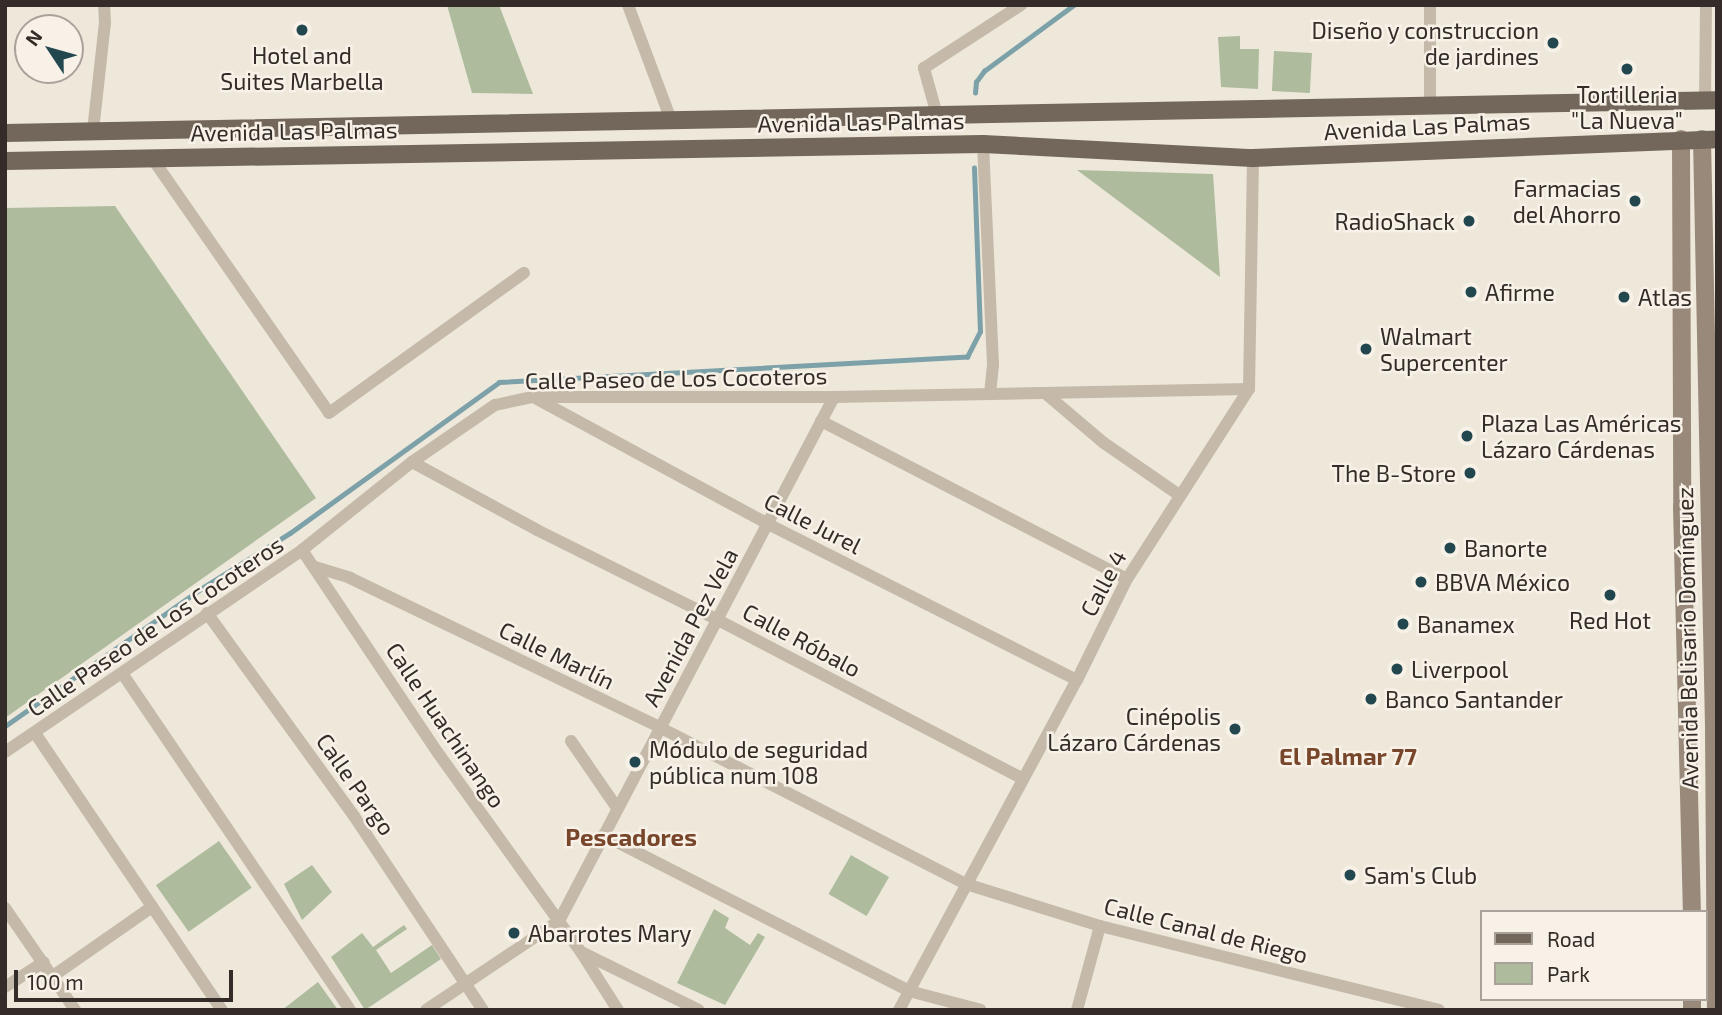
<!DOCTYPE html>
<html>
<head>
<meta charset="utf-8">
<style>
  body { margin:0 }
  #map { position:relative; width:1722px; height:1015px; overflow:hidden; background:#eee8db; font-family:"Exo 2",sans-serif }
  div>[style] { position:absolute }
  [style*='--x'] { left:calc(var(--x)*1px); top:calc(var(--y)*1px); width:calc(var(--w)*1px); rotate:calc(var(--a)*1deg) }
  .green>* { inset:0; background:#aebb9d; transform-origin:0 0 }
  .stream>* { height:4.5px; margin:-2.25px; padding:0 2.25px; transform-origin:2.25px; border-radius:2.25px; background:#7da1a8 }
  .street>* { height:12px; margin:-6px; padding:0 6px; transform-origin:6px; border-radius:6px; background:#c5b9a9 }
  .secondary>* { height:18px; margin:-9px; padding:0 9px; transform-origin:9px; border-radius:9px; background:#98897a }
  .primary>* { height:18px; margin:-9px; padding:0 9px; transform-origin:9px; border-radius:9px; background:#73665a }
  .dots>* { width:19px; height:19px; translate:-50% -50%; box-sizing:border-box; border:4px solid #f7f1e7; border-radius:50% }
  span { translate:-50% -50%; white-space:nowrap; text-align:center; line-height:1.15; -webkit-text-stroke:5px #f7f1e7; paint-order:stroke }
  .poi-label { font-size:23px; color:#332c28 }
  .right { translate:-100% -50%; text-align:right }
  .left { translate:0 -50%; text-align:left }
  .street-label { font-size:23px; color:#332c28 }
  .neighbourhood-label { font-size:24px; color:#78462a; font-weight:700 }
  .frame { position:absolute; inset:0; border:7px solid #332c28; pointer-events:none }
  .legend { position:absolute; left:1480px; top:910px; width:228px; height:91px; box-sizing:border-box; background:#f7f1e7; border:2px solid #a9a29b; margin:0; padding:9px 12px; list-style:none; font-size:21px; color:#332c28 }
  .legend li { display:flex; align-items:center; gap:14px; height:35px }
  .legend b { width:35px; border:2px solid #a9a29b }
  .north { position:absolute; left:14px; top:14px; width:70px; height:70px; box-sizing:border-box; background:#f7f1e7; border:2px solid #a9a29b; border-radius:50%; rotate:306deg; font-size:19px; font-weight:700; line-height:28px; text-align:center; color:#332c28 }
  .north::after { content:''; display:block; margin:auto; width:24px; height:32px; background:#22474f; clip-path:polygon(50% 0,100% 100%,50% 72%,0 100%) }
  .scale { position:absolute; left:14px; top:970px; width:219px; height:32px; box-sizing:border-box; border:4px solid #332c28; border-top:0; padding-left:9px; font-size:21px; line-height:24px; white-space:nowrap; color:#332c28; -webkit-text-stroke:5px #f7f1e7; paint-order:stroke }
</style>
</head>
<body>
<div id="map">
  <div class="green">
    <i style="clip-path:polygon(447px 5px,499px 5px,533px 94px,472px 93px)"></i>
    <i style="clip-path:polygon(1240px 36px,1240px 49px,1259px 49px,1258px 89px,1221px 87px,1218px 37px)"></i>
    <i style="left:1274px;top:51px;width:38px;height:40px;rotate:3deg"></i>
    <i style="clip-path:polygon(1077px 170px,1213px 174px,1220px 277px)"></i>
    <i style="clip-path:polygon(115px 206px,316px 498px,5px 718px,5px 208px)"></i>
    <i style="left:219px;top:841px;width:57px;height:77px;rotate:55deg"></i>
    <i style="left:851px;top:855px;width:44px;height:45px;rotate:30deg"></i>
    <i style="clip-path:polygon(312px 865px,332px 892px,302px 920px,284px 884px)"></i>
    <i style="clip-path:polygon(714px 909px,729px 918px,725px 928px,750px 945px,758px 933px,765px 937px,725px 1005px,677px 983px)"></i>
    <i style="clip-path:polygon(404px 925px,407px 929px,376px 950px,391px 973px,432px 945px,441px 959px,365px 1010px,331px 957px,362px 933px,373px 947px)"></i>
    <i style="clip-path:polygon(318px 982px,338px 1010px,282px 1010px)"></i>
  </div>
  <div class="stream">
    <i style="--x:975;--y:93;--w:11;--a:-85"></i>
    <i style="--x:976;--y:82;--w:14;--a:-54"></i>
    <i style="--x:984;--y:71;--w:112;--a:-36.3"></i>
    <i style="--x:5;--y:726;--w:237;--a:-35"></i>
    <i style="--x:199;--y:590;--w:107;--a:-32.1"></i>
    <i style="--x:290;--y:533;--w:258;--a:-35.8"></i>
    <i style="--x:499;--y:382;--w:469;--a:-3.1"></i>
    <i style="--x:967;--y:357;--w:28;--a:-63"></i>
    <i style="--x:980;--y:332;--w:164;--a:-92.1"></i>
  </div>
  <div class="street">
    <i style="--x:628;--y:5;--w:123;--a:69.5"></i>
    <i style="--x:1430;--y:5;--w:101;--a:90"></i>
    <i style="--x:1705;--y:100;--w:95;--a:-89.4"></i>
    <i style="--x:937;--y:115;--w:49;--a:-105.5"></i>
    <i style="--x:924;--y:68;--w:116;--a:-33"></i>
    <i style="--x:93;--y:131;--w:109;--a:-83.7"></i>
    <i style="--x:105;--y:23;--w:18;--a:-93"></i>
    <i style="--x:983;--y:144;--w:221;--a:87.4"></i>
    <i style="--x:993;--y:365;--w:29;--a:96"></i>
    <i style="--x:152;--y:158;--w:310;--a:55.2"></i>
    <i style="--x:329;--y:413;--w:240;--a:-35.7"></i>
    <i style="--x:1045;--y:393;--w:77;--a:40.3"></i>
    <i style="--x:1104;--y:443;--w:91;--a:34.7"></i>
    <i style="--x:537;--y:399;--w:263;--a:28.4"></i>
    <i style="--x:768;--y:524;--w:346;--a:26.8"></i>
    <i style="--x:821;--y:421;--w:344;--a:27.3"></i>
    <i style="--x:412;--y:462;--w:142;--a:28.5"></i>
    <i style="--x:537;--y:530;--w:202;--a:26.4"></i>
    <i style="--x:718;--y:620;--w:343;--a:27.5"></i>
    <i style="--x:302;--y:550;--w:244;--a:56.2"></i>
    <i style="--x:438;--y:753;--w:245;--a:54.3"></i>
    <i style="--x:581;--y:952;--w:69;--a:57.5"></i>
    <i style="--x:315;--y:567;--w:37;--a:17"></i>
    <i style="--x:350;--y:578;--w:345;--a:25.7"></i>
    <i style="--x:661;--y:728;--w:343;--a:27.1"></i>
    <i style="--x:966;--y:884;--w:140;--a:17.4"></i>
    <i style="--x:1100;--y:926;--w:349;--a:13.9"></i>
    <i style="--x:207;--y:613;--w:251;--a:54.1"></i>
    <i style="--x:354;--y:816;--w:233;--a:56.4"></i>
    <i style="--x:122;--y:673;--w:407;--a:55.9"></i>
    <i style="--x:35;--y:733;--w:334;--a:56"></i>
    <i style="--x:571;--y:741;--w:81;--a:55.5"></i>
    <i style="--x:5;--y:752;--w:359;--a:-34.2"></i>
    <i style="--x:302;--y:550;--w:141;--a:-38.7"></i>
    <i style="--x:412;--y:462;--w:101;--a:-34.5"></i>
    <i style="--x:495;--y:405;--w:40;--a:-12"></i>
    <i style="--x:534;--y:397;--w:300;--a:0"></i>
    <i style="--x:834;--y:397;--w:415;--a:-1.1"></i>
    <i style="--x:603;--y:835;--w:343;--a:27"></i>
    <i style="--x:909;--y:991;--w:74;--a:14.8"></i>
    <i style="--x:5;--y:908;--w:124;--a:55.5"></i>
    <i style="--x:581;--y:952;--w:131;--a:26.2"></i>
    <i style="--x:53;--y:976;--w:121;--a:-34.9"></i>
    <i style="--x:5;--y:987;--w:46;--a:-32.7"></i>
    <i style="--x:426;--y:1010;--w:160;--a:-33.8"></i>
    <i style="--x:559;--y:921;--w:592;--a:-62.31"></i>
    <i style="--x:899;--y:1010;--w:375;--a:-61.7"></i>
    <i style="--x:1077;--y:680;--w:113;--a:-63.7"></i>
    <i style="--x:1127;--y:579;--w:226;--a:-57.3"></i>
    <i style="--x:1249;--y:389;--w:231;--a:-89"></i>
    <i style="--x:1077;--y:1010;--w:87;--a:-74.7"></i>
  </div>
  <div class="secondary">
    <i style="--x:1681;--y:139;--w:368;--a:89.8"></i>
    <i style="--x:1682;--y:507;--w:405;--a:88.6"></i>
    <i style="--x:1702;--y:139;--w:588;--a:88.83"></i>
    <i style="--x:1714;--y:727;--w:283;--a:89.6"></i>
    <i style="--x:1692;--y:1010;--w:11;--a:-90"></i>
  </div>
  <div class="primary">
    <i style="--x:5;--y:133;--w:1712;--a:-1.1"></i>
    <i style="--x:5;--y:161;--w:978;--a:-1"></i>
    <i style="--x:983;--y:144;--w:270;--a:3"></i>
    <i style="--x:1253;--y:158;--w:464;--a:-2.3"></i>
  </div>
  <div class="dots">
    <i style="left:302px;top:30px;background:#22474f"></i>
    <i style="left:1553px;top:43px;background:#22474f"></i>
    <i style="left:1627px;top:69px;background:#22474f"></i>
    <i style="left:1635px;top:201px;background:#22474f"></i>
    <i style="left:1469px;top:221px;background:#22474f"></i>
    <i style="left:1471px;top:292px;background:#22474f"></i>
    <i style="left:1624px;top:297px;background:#22474f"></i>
    <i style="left:1366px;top:349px;background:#22474f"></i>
    <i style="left:1467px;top:436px;background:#22474f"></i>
    <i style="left:1470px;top:473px;background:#22474f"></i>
    <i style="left:1450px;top:548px;background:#22474f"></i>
    <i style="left:1421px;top:582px;background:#22474f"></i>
    <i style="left:1610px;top:595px;background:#22474f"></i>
    <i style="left:1403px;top:624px;background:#22474f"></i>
    <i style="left:1397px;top:669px;background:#22474f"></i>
    <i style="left:1371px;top:699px;background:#22474f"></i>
    <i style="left:1235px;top:729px;background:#22474f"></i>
    <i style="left:635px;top:762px;background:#22474f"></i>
    <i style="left:1350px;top:875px;background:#22474f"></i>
    <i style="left:514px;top:933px;background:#22474f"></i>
  </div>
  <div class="poi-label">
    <span class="right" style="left:1539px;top:43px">Diseño y construccion<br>de jardines</span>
    <span style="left:302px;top:68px">Hotel and<br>Suites Marbella</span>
    <span style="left:1627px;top:107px">Tortilleria<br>"La Nueva"</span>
    <span class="right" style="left:1621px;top:201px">Farmacias<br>del Ahorro</span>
    <span class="right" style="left:1455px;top:221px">RadioShack</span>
    <span class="left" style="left:1485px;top:292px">Afirme</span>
    <span class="left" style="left:1638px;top:297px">Atlas</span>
    <span class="left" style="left:1380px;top:349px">Walmart<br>Supercenter</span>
    <span class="left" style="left:1481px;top:436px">Plaza Las Américas<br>Lázaro Cárdenas</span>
    <span class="right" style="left:1456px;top:473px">The B-Store</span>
    <span class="left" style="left:1464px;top:548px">Banorte</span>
    <span class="left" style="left:1435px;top:582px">BBVA México</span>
    <span style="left:1610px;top:620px">Red Hot</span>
    <span class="left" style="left:1417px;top:624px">Banamex</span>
    <span class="left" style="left:1411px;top:669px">Liverpool</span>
    <span class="left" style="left:1385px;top:699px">Banco Santander</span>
    <span class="right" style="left:1221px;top:729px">Cinépolis<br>Lázaro Cárdenas</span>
    <span class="left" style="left:649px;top:762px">Módulo de seguridad<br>pública num 108</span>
    <span class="left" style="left:1364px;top:875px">Sam's Club</span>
    <span class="left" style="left:528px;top:933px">Abarrotes Mary</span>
  </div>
  <div class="street-label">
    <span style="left:861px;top:122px;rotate:-1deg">Avenida Las Palmas</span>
    <span style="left:1427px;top:126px;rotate:-3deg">Avenida Las Palmas</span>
    <span style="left:294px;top:131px;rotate:-1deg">Avenida Las Palmas</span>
    <span style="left:676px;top:378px;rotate:-1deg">Calle Paseo de Los Cocoteros</span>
    <span style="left:813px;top:523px;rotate:27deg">Calle Jurel</span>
    <span style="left:1103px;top:583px;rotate:-62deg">Calle 4</span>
    <span style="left:155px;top:626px;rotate:-34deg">Calle Paseo de Los Cocoteros</span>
    <span style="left:690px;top:627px;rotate:-62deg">Avenida Pez Vela</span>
    <span style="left:1687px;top:638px;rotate:-91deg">Avenida Belisario Domínguez</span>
    <span style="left:802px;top:640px;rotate:28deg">Calle Róbalo</span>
    <span style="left:557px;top:655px;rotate:26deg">Calle Marlín</span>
    <span style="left:446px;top:725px;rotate:56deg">Calle Huachinango</span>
    <span style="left:356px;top:784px;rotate:55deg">Calle Pargo</span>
    <span style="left:1206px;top:930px;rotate:14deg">Calle Canal de Riego</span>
  </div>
  <div class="neighbourhood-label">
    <span style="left:1348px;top:756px">El Palmar 77</span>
    <span style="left:631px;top:837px">Pescadores</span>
  </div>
  <div class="frame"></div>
  <ul class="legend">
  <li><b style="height:9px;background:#73665a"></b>Road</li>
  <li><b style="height:19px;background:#aebb9d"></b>Park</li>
  </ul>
  <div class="north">N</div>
  <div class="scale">100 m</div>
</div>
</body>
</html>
